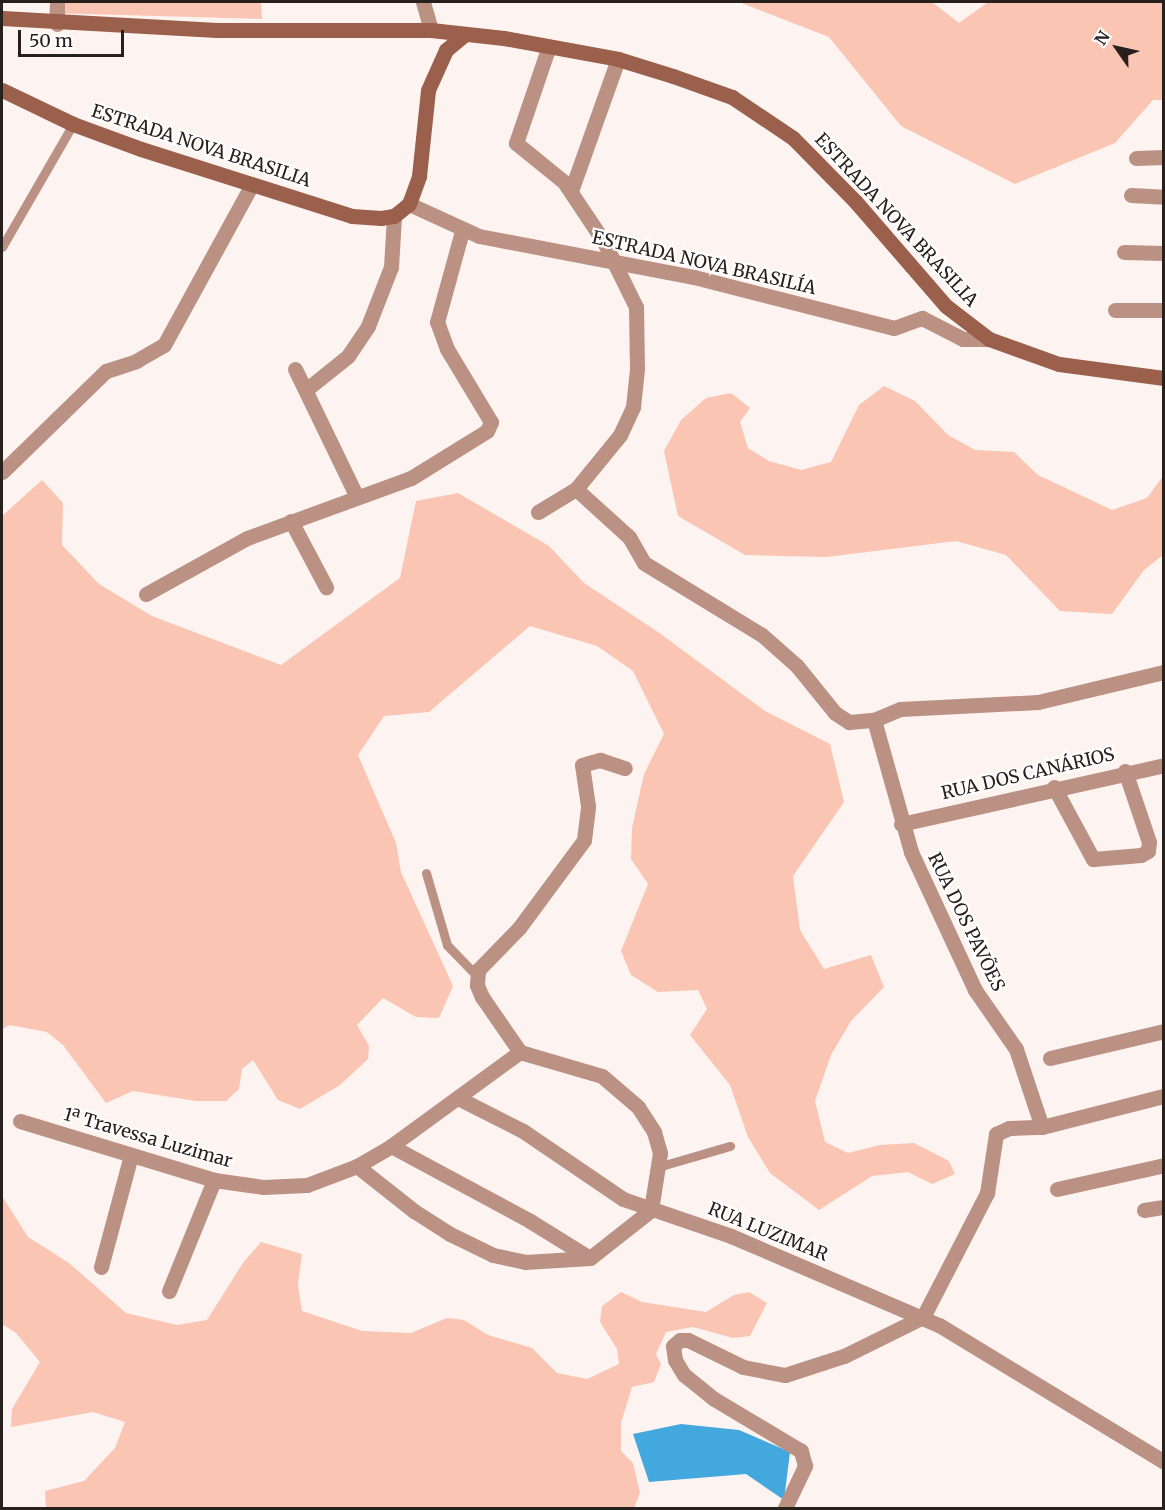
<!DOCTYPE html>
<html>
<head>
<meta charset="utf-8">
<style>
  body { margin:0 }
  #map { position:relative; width:1165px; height:1510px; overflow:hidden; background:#fdf3f0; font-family:Merriweather,serif }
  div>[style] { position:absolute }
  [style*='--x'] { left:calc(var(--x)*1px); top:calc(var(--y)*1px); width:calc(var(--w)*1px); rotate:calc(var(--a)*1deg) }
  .green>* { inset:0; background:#fbc5b3 }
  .water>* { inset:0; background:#42a8dd }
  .lane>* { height:9px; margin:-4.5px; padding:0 4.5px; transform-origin:4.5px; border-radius:4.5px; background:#bb9183 }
  .street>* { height:15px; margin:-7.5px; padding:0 7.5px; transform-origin:7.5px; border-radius:7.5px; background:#bb9183 }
  .secondary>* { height:15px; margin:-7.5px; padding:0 7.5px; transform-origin:7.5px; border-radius:7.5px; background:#9b604c }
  span { translate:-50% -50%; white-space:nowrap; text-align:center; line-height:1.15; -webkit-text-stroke:4.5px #fff; paint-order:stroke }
  .street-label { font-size:18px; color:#28201d }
  .frame { position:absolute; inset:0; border:3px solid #28201d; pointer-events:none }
  .north { position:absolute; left:1087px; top:18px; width:60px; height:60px; -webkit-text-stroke:4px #fff; paint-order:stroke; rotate:304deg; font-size:16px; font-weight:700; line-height:24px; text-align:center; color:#28201d }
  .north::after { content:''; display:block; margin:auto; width:21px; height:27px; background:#28201d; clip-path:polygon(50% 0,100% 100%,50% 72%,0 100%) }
  .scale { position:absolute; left:18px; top:30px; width:106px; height:27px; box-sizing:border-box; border:3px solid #28201d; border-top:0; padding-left:8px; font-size:18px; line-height:21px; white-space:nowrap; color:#28201d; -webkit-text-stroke:4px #fff; paint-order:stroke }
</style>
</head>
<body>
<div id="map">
  <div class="green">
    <i style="clip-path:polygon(50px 2px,261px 2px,262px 19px,49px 13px)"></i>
    <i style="clip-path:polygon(739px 2px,932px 2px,959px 23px,988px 2px,1163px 2px,1163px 100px,1153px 100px,1115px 143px,1015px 184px,901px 126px,829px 37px)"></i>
    <i style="clip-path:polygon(884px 386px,915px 401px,948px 435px,975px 450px,1014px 452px,1038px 475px,1112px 510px,1147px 498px,1163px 476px,1163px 555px,1144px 570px,1112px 614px,1060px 611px,1006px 555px,956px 541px,826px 557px,745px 555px,678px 516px,664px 451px,681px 420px,706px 398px,731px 393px,750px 408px,740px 422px,748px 448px,769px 461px,801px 470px,831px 462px,859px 405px)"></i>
    <i style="clip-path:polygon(42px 480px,63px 503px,62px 545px,99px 584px,152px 616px,281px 665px,400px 578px,416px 501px,458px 493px,549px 546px,584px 583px,658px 632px,765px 711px,830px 744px,844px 802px,793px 876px,800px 930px,824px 969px,871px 955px,884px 987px,851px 1021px,831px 1055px,815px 1101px,825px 1142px,848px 1153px,880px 1145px,914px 1143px,949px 1161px,955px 1174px,932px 1184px,908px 1172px,872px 1176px,819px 1210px,770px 1173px,748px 1137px,730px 1085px,690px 1035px,707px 1009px,698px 990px,658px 992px,631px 975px,621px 951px,648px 884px,631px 859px,632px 828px,644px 774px,664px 734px,633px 671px,597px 646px,530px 626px,429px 712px,384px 716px,358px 755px,396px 843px,401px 872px,453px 986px,439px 1018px,416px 1017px,383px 998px,357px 1025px,369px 1046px,368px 1059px,340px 1085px,300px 1109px,278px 1100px,253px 1060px,242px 1069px,239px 1089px,226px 1101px,196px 1101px,133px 1091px,106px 1103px,63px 1045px,47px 1032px,9px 1025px,2px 1030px,2px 516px)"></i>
    <i style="clip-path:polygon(2px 1196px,28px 1237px,69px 1263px,126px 1313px,177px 1325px,207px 1320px,243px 1263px,261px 1242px,302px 1254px,298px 1285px,302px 1311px,362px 1331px,411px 1333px,447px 1318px,464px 1320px,488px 1335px,532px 1348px,557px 1373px,587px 1379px,619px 1364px,617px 1349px,600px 1322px,602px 1306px,621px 1292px,642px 1302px,706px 1312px,734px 1295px,749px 1292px,767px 1303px,750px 1336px,733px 1338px,693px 1327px,666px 1332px,656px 1354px,661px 1364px,654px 1382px,632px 1387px,621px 1423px,621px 1451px,633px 1463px,640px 1493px,634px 1508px,46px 1508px,45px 1491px,84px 1481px,115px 1448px,125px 1422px,93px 1412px,11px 1427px,12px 1409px,40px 1362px,16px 1333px,2px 1324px)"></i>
  </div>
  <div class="water">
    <i style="clip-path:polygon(681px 1424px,739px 1430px,790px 1452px,784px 1500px,746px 1474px,649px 1482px,633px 1434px)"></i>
  </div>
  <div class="lane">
    <i style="--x:2;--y:247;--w:142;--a:-60"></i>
    <i style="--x:426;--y:873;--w:75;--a:73.7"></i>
    <i style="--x:447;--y:945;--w:42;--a:46"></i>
    <i style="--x:661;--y:1166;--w:72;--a:-16.2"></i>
  </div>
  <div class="street">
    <i style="--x:57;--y:2;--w:22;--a:90"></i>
    <i style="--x:423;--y:2;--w:29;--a:74"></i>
    <i style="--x:1136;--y:158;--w:28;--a:-2"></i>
    <i style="--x:571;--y:191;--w:140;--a:-70.4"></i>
    <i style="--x:1131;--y:195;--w:33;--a:3"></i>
    <i style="--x:409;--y:204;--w:77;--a:24.6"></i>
    <i style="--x:479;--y:236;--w:219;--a:10.8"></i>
    <i style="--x:694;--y:277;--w:206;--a:14.3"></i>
    <i style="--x:894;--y:328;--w:30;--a:-20"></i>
    <i style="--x:922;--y:318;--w:46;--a:27.1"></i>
    <i style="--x:963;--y:339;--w:26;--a:0"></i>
    <i style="--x:1124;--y:252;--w:40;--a:1.4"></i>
    <i style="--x:1115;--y:310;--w:49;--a:0"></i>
    <i style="--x:295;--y:369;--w:142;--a:64.2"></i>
    <i style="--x:307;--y:389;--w:53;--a:-38.8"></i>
    <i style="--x:348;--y:356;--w:36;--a:-56"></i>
    <i style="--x:368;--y:326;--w:63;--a:-68.7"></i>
    <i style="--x:391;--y:267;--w:51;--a:-86.6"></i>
    <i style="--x:2;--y:472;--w:145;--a:-44.2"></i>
    <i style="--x:106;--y:371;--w:32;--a:-18"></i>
    <i style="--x:136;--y:361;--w:32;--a:-30"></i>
    <i style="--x:164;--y:345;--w:183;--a:-61.3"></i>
    <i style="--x:576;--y:489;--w:72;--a:42.2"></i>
    <i style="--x:629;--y:537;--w:30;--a:60"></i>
    <i style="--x:644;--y:563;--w:138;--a:31.4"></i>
    <i style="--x:762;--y:635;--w:47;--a:41.5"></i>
    <i style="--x:797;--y:666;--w:60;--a:51"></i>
    <i style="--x:835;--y:713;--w:17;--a:33"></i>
    <i style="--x:849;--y:722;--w:25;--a:-5"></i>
    <i style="--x:874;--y:720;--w:28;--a:-23"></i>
    <i style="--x:900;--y:709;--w:138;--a:-2.9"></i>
    <i style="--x:1038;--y:702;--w:130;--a:-13.4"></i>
    <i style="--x:538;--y:512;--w:44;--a:-31.2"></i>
    <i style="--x:576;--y:489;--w:70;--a:-50.8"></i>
    <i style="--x:620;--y:435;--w:31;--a:-65"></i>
    <i style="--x:633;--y:407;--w:38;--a:-84"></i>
    <i style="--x:637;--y:369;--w:62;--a:-90.9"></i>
    <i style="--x:636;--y:307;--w:72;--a:-116.2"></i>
    <i style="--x:604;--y:242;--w:72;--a:-123.7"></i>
    <i style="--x:564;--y:182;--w:62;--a:-140.9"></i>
    <i style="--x:516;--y:143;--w:102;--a:-71.2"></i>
    <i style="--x:291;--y:521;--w:75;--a:62.1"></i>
    <i style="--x:146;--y:594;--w:115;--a:-29"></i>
    <i style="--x:247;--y:538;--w:175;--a:-20.1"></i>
    <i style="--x:411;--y:478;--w:89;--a:-31.7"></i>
    <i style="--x:487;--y:431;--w:10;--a:-66"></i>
    <i style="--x:491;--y:422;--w:85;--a:-121.1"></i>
    <i style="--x:447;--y:349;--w:29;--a:-110"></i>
    <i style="--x:437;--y:322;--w:94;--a:-74.6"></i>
    <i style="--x:874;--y:720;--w:137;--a:74.3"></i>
    <i style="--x:911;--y:852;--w:152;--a:65.1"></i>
    <i style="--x:975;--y:990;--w:72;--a:55.2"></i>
    <i style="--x:1016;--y:1049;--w:82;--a:71.6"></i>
    <i style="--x:1042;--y:1127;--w:126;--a:-14.3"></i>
    <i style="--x:1054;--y:787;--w:82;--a:61.6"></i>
    <i style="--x:1093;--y:859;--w:48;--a:-4.8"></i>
    <i style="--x:1141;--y:855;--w:8;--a:-30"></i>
    <i style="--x:1148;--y:851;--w:9;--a:-84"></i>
    <i style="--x:1149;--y:842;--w:75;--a:-108.7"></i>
    <i style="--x:901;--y:824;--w:270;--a:-12.6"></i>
    <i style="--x:520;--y:1052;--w:67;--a:-124.6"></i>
    <i style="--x:482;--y:997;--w:13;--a:-113"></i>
    <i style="--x:477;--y:985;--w:15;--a:-86"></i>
    <i style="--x:478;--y:970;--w:59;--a:-45.7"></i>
    <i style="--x:519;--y:928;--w:109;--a:-53.5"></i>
    <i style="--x:584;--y:840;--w:34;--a:-83"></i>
    <i style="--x:588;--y:806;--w:41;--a:-98.3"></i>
    <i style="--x:582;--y:765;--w:19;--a:-16"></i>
    <i style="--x:600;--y:760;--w:26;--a:18"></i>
    <i style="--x:1050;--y:1058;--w:117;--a:-13.3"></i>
    <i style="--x:458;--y:1098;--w:73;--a:26.9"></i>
    <i style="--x:523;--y:1131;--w:121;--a:34.2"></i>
    <i style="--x:623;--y:1199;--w:114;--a:18.9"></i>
    <i style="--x:731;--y:1236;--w:226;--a:23.2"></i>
    <i style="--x:939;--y:1325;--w:263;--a:31.3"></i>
    <i style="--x:20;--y:1121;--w:203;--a:16.9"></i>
    <i style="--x:214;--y:1180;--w:49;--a:8.1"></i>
    <i style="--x:263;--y:1187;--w:44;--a:-2.6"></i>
    <i style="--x:307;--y:1185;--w:53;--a:-20.8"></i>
    <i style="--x:357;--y:1166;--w:39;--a:-30"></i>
    <i style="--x:391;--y:1146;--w:160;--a:-36.1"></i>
    <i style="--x:520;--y:1052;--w:85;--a:16.3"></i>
    <i style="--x:602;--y:1076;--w:48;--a:40.7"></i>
    <i style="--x:638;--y:1107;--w:30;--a:57"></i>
    <i style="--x:654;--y:1132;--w:22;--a:74"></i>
    <i style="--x:660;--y:1153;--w:58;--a:99"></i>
    <i style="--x:391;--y:1146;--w:158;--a:28.3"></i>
    <i style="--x:530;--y:1221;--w:70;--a:31.7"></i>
    <i style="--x:357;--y:1166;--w:73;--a:38.3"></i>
    <i style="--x:414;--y:1211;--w:43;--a:32.6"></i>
    <i style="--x:450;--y:1234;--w:48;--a:26"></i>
    <i style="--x:493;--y:1255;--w:33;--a:12"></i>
    <i style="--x:525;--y:1262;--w:65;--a:-3.5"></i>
    <i style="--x:590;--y:1258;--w:78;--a:-38.2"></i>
    <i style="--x:1057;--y:1189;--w:110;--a:-12.6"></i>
    <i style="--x:1144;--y:1210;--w:20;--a:-9"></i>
    <i style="--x:101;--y:1267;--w:116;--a:-75"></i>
    <i style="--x:169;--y:1291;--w:120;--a:-67.9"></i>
    <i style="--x:785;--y:1508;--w:47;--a:-64.5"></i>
    <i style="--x:805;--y:1466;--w:16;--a:-105"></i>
    <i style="--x:801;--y:1451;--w:101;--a:-149.1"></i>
    <i style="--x:714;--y:1399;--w:38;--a:-141"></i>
    <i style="--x:684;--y:1375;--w:17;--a:-121"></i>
    <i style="--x:675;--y:1360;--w:14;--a:-98"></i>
    <i style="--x:673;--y:1346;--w:9;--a:-41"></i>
    <i style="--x:680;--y:1340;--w:8;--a:0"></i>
    <i style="--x:688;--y:1340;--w:61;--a:26.1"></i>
    <i style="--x:743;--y:1367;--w:43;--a:10.8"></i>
    <i style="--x:785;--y:1375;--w:62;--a:-17.9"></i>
    <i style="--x:844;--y:1356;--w:88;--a:-26.3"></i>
    <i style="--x:923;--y:1317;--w:140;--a:-62.7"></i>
    <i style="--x:987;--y:1193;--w:60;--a:-81.3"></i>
    <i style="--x:996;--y:1134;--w:14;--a:-25"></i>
    <i style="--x:1009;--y:1128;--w:33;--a:-2"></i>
  </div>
  <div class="secondary">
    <i style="--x:2;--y:18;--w:215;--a:3.2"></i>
    <i style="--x:217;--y:30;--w:214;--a:0"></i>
    <i style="--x:431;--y:30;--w:73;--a:6.3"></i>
    <i style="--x:504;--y:38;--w:116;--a:10.4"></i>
    <i style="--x:618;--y:59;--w:58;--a:17.2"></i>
    <i style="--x:673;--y:76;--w:63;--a:19.6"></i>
    <i style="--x:732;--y:97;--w:73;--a:33.9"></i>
    <i style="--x:793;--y:138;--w:88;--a:45.5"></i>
    <i style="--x:855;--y:201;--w:139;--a:49.1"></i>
    <i style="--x:946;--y:306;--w:54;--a:37.5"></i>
    <i style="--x:989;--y:339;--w:74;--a:19.7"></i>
    <i style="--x:1059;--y:364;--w:106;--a:7.6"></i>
    <i style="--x:2;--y:90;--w:79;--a:25.6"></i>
    <i style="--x:73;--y:124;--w:72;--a:20.2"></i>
    <i style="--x:141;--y:149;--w:221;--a:17.6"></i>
    <i style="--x:352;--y:216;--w:29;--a:4"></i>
    <i style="--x:381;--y:218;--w:13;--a:-9"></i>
    <i style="--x:394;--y:216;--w:19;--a:-39"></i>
    <i style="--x:409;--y:204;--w:30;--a:-70"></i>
    <i style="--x:419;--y:176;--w:86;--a:-84"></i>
    <i style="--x:428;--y:90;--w:44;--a:-65.8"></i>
    <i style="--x:446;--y:50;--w:25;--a:-40"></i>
  </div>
  <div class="street-label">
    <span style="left:201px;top:146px;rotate:18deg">ESTRADA NOVA BRASILIA</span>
    <span style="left:896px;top:220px;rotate:47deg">ESTRADA NOVA BRASILIA</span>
    <span style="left:704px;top:263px;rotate:13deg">ESTRADA NOVA BRASILÍA</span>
    <span style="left:1028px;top:774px;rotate:-13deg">RUA DOS CANÁRIOS</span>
    <span style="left:966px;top:922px;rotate:64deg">RUA DOS PAVÕES</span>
    <span style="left:148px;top:1138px;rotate:16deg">1ª Travessa Luzimar</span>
    <span style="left:768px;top:1232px;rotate:22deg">RUA LUZIMAR</span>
  </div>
  <div class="frame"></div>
  <div class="north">N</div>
  <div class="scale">50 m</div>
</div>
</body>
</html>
